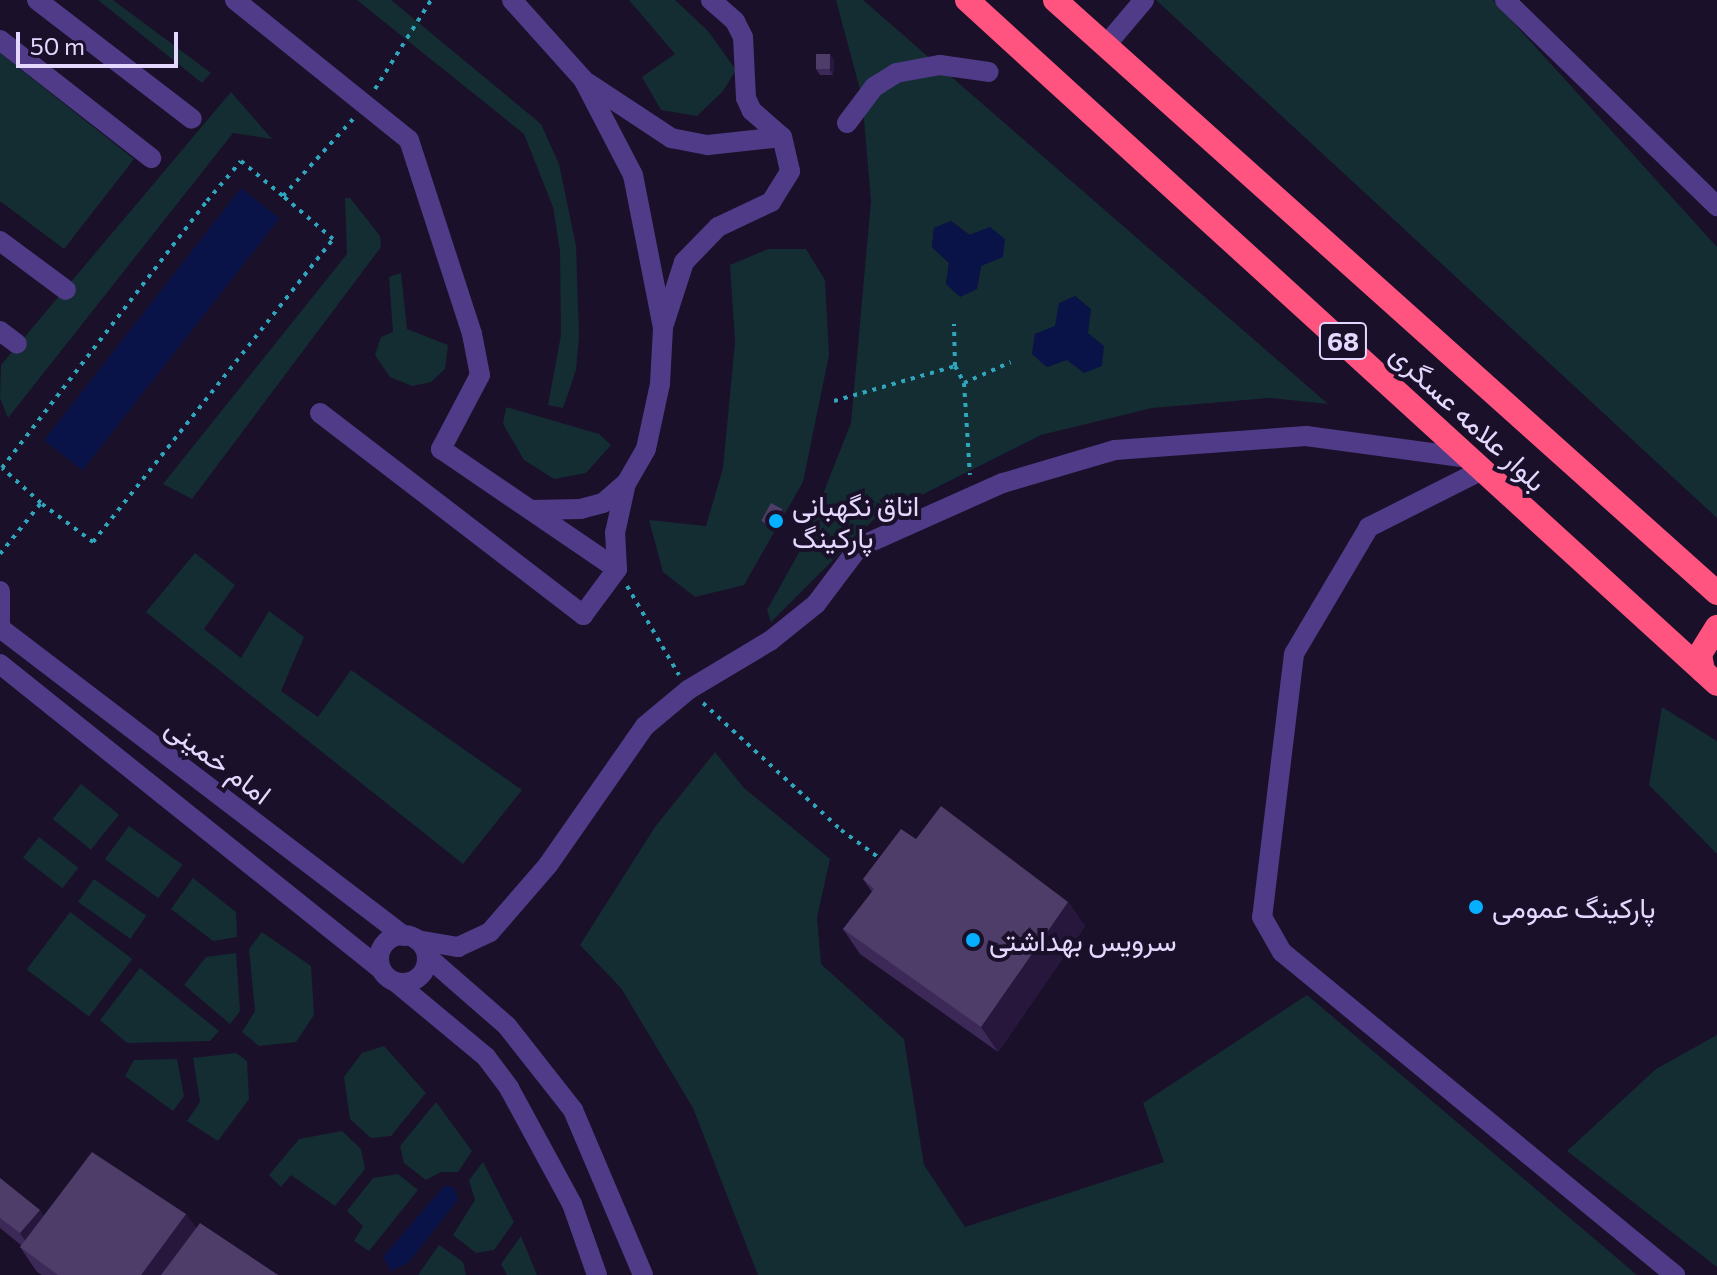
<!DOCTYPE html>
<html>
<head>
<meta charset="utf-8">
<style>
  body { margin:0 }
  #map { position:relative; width:1717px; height:1275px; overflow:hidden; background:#1a1029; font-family:Commissioner,Vazirmatn,sans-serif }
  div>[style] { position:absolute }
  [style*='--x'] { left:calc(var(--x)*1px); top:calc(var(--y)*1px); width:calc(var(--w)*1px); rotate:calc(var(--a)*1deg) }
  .green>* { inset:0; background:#132d33; transform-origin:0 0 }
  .water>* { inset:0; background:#0a1348; transform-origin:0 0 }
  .path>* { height:4px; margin-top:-2px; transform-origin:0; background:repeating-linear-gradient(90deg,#2fa6bc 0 4px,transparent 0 10px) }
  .minor>* { height:20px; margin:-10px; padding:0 10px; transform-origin:10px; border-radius:10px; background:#4f3b88 }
  .minor>.ring { margin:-10px; padding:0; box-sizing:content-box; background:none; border:20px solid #4f3b88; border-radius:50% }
  .highway>* { height:24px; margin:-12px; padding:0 12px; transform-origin:12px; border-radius:12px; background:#ff5380 }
  .wall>* { inset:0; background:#3c2957 }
  .shaded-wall>* { inset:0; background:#27173d }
  .building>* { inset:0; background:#4e3c69; transform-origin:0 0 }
  .dots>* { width:22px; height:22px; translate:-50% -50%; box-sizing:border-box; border:4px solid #1a1029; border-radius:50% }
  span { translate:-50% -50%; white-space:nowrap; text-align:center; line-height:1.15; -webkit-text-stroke:8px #1a1029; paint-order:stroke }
  .shield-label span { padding:2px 6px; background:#1a1029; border:2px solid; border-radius:6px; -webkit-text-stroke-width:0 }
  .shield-label { font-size:26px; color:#e5d8ff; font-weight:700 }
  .street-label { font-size:28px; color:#e5d8ff }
  .poi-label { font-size:28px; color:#e5d8ff }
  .left { translate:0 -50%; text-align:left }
  .scale { position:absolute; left:16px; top:32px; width:162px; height:36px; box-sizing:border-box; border:4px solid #e5d8ff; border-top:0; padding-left:10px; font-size:24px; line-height:28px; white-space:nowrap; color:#e5d8ff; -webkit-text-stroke:6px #1a1029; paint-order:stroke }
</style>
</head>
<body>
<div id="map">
  <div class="green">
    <i style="clip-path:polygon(98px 0,113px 0,211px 73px,202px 83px)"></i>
    <i style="clip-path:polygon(357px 0,391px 0,541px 124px,559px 164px,576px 246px,579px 336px,576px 370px,563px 408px,548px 405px,561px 335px,560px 251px,553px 207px,524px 134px)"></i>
    <i style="clip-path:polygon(629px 0,675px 0,708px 31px,736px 70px,723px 91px,697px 116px,661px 110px,642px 77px,675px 54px)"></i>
    <i style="clip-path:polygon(evenodd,836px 0,863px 0,1328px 404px,1269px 398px,1152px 408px,1041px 435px,874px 519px,771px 622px,767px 610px,802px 547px,851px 423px,871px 201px,862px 97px,836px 0,951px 221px,970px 235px,981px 266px,977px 289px,946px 284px,949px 263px,932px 247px,934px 228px,951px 221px,836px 0,1075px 296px,1090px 309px,1088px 333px,1067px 359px,1047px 367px,1032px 354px,1035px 334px,1056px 326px,1075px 296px)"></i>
    <i style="clip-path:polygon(1156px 0,1493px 0,1717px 247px,1717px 518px)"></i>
    <i style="clip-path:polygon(0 53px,134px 159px,64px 249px,0 201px)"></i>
    <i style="clip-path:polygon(231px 92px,272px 139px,233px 133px,8px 418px,0 398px,1px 365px)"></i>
    <i style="clip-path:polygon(345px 198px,350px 198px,380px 236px,381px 247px,192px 499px,163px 484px,347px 254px)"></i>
    <i style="clip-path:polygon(768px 249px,806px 249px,825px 280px,829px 355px,803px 482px,744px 585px,695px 597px,663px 572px,649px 520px,706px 526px,723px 468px,735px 342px,730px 265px)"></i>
    <i style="clip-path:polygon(401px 273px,407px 329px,448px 345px,445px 369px,431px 382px,412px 386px,390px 377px,375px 355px,381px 337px,393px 332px,389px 277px)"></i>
    <i style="clip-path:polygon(506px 407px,599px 434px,611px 445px,586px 473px,554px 479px,524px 460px,503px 424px)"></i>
    <i style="clip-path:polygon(195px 553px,235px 585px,204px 629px,241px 658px,269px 611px,304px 637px,281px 691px,318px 717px,351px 670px,522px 790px,463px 864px,146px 612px)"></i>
    <i style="clip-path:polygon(1662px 707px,1717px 741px,1717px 854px,1649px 785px)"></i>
    <i style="clip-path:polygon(715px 752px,744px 788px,830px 859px,817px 917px,821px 964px,904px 1039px,924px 1165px,965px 1227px,1164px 1162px,1143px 1103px,1307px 995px,1637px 1275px,758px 1275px,693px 1108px,621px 988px,580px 945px,655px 827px)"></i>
    <i style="left:81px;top:784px;width:49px;height:45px;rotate:39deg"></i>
    <i style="left:129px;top:826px;width:66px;height:41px;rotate:36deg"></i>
    <i style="left:39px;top:837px;width:50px;height:26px;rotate:38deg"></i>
    <i style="clip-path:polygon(193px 878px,236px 912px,237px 937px,213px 941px,171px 909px)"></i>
    <i style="left:94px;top:879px;width:64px;height:28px;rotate:35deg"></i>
    <i style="left:70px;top:912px;width:78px;height:72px;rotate:37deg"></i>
    <i style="clip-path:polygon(262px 932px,311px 966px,314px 1015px,296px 1042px,259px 1046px,242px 1032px,255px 1011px,249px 949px)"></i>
    <i style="clip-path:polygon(236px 953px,240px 1011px,230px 1024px,184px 985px,206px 957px)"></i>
    <i style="clip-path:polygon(140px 968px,219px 1031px,210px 1041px,127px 1043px,100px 1020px)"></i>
    <i style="clip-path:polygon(1717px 1035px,1717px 1267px,1567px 1151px,1656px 1069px)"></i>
    <i style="clip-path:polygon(384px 1046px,426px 1093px,391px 1136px,371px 1138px,350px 1119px,344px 1077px,362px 1053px)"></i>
    <i style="clip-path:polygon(236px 1053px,247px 1061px,249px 1099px,218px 1141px,187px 1121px,200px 1102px,193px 1058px)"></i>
    <i style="clip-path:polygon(177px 1059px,184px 1096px,173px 1111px,125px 1076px,134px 1060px)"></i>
    <i style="clip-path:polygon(436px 1102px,472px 1151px,458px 1172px,441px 1172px,426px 1180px,404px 1163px,400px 1146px)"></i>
    <i style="clip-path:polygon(342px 1131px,361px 1149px,365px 1169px,335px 1206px,291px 1175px,281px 1187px,269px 1175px,299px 1139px)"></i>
    <i style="clip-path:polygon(483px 1162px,514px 1222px,494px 1250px,476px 1253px,453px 1235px,475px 1200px,469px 1180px)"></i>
    <i style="clip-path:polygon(398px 1174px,418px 1190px,369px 1251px,354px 1241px,363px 1226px,347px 1211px,373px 1178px)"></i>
    <i style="clip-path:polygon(521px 1236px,537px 1275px,507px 1275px,501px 1264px)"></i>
    <i style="clip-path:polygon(439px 1245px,463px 1262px,466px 1275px,418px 1275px)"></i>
  </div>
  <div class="water">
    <i style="left:241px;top:188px;width:49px;height:320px;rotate:38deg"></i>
    <i style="clip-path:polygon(951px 221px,969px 235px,990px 227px,1005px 239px,1003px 257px,981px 266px,977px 289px,960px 297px,946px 284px,949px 263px,932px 247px,934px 228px)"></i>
    <i style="clip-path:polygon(1075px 296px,1091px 309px,1088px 333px,1104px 346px,1102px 366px,1084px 373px,1067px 360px,1047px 367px,1032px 354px,1035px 334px,1055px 326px,1059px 303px)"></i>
    <i style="clip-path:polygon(444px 1186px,454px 1187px,458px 1200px,408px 1263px,391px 1271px,383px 1257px)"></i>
  </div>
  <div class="path">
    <i style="--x:375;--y:89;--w:105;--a:-57.8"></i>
    <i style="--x:955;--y:366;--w:19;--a:62"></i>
    <i style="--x:964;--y:383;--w:92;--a:86.3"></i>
    <i style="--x:964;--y:383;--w:51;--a:-24.1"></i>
    <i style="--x:834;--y:401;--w:126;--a:-16.1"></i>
    <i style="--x:955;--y:366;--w:42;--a:-91.4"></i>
    <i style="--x:42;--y:504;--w:64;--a:36.7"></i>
    <i style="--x:93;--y:542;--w:387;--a:-51.6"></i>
    <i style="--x:333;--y:239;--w:66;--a:-139.3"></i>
    <i style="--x:0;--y:554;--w:65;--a:-51.2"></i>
    <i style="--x:41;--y:503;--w:52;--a:-138.1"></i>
    <i style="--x:2;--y:468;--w:337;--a:-52.5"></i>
    <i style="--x:207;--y:201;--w:52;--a:-49.6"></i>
    <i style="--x:241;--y:161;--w:55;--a:39.8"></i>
    <i style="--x:283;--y:196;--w:104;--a:-47.7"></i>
    <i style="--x:627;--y:586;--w:103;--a:59.7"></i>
    <i style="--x:703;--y:703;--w:188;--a:42.6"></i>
    <i style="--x:841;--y:830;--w:51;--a:36.2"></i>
  </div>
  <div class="minor">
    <i style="--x:37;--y:0;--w:195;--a:37.5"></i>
    <i style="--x:235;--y:0;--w:223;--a:38.8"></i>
    <i style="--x:409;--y:140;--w:204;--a:72"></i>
    <i style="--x:472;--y:334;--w:42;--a:79"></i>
    <i style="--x:480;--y:375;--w:84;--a:117.8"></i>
    <i style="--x:441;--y:449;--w:213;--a:34.3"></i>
    <i style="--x:512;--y:0;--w:106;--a:48.1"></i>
    <i style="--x:583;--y:79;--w:108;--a:62.5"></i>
    <i style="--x:633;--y:175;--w:156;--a:78.9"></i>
    <i style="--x:663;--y:328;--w:56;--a:93.1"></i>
    <i style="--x:660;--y:384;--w:66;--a:102.2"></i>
    <i style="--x:646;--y:449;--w:39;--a:120"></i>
    <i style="--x:626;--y:483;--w:30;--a:139"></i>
    <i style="--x:603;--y:503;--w:23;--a:165"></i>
    <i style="--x:581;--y:509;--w:50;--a:178.9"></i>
    <i style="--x:1505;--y:0;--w:296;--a:44.2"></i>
    <i style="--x:0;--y:40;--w:192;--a:38"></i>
    <i style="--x:1106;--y:45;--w:59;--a:-49.8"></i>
    <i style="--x:588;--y:83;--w:100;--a:33.5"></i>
    <i style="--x:671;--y:138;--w:38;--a:11"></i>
    <i style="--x:708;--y:145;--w:74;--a:-6.2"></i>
    <i style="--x:847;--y:123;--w:45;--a:-53.1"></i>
    <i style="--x:874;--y:87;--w:26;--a:-32"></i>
    <i style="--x:896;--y:73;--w:45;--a:-10.3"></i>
    <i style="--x:940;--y:65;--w:49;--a:8.1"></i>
    <i style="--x:0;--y:241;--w:82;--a:36.6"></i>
    <i style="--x:664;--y:324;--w:65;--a:-72.1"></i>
    <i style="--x:684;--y:262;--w:49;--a:-45.8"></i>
    <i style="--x:718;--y:227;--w:59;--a:-25.3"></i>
    <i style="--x:771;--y:202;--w:36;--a:-58"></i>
    <i style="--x:790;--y:171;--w:35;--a:-103"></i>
    <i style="--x:782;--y:137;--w:40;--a:-139"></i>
    <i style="--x:752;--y:111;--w:14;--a:-115"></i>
    <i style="--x:746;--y:98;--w:61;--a:-92.8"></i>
    <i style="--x:743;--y:37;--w:18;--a:-117"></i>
    <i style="--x:735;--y:21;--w:32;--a:-139"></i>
    <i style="--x:0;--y:331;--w:21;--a:37"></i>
    <i style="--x:320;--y:413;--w:332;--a:37.5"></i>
    <i style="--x:583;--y:615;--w:57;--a:-53.5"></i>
    <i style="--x:617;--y:569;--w:36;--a:-93"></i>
    <i style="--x:615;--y:533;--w:51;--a:-77.6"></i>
    <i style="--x:1482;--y:470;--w:127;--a:153.2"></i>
    <i style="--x:1369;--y:527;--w:147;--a:120.6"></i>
    <i style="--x:1294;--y:654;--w:265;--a:96.9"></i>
    <i style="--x:1262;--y:917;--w:40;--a:60.3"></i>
    <i style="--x:1282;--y:952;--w:509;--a:39.42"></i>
    <i style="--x:0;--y:591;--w:38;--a:90"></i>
    <i style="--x:0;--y:628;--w:508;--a:37.32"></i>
    <i style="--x:0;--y:664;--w:487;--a:38.7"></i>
    <i class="ring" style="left:379px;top:935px;width:28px;height:28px"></i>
    <i style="--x:417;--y:940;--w:42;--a:9.7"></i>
    <i style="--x:458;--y:947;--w:35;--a:-25"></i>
    <i style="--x:490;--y:932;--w:89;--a:-49.1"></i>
    <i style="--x:548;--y:865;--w:169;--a:-55.1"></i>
    <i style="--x:645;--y:726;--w:56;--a:-39.9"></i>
    <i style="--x:688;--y:690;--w:96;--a:-30.9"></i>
    <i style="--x:770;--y:641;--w:59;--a:-38.8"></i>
    <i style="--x:816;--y:604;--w:71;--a:-53"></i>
    <i style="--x:859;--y:547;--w:158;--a:-24"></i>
    <i style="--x:1003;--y:483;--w:117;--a:-16.4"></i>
    <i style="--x:1115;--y:450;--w:192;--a:-4.2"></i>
    <i style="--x:1306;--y:436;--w:164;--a:7.7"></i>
    <i style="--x:428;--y:957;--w:105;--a:41.1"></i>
    <i style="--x:507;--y:1026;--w:107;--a:51.8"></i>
    <i style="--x:573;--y:1110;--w:179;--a:67"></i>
    <i style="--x:397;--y:983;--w:116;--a:39.7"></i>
    <i style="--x:486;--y:1057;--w:39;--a:53"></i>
    <i style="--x:509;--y:1088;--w:132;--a:61.5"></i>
    <i style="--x:572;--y:1204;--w:75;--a:70.6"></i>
  </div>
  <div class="highway">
    <i style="--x:967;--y:0;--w:1015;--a:42.36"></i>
    <i style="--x:1055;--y:0;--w:889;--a:41.85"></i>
    <i style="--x:1703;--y:671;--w:17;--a:-100"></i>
    <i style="--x:1700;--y:654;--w:32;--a:-58"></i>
  </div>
  <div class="wall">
    <i style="clip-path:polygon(830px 54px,834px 61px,833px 75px,820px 75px,816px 69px)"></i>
    <i style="clip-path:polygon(786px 516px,777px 532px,766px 526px,761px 520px)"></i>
    <i style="clip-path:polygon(916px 839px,1068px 902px,1085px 926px,998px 1052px,860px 954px,843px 929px,872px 892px,863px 879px)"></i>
    <i style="clip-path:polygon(0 1178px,44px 1216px,186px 1214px,196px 1228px,278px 1275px,42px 1275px,37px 1272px,20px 1247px,21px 1245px,0 1228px)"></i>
  </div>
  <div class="shaded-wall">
    <i style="clip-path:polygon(830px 54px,834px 61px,833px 75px,829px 69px)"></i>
    <i style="clip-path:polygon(782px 509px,786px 516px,777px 532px,772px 526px)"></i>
    <i style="clip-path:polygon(1068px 902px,1085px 926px,998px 1052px,981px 1027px)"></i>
    <i style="clip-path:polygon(40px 1210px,57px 1235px,37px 1258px,20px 1233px)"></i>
    <i style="clip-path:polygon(186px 1214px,203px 1238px,176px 1275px,141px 1275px)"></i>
  </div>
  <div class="building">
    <i style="left:816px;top:54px;width:14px;height:15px"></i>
    <i style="left:771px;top:503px;width:13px;height:20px;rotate:29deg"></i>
    <i style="clip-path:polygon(941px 806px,1068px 902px,981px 1027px,843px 929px,874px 889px,863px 879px,901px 829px,916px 839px)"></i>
    <i style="clip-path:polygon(92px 1152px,186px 1214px,141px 1275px,58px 1275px,20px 1247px)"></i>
    <i style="clip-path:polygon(0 1178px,40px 1210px,20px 1233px,0 1218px)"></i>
    <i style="clip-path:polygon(200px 1223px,278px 1275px,161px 1275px)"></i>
  </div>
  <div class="dots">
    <i style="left:776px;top:521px;background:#04b0ff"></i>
    <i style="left:1476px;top:907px;background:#04b0ff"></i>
    <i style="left:973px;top:940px;background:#04b0ff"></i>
  </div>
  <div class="shield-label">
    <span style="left:1343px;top:341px">68</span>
  </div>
  <div class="street-label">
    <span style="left:1469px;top:417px;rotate:43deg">بلوار علامه عسگری</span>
    <span style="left:219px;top:760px;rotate:37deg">امام خمینی</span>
  </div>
  <div class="poi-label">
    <span class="left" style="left:792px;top:521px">اتاق نگهبانی<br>پارکینگ</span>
    <span class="left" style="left:1492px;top:907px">پارکینگ عمومی</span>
    <span class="left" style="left:989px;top:940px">سرویس بهداشتی</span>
  </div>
  <div class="scale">50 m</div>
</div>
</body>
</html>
